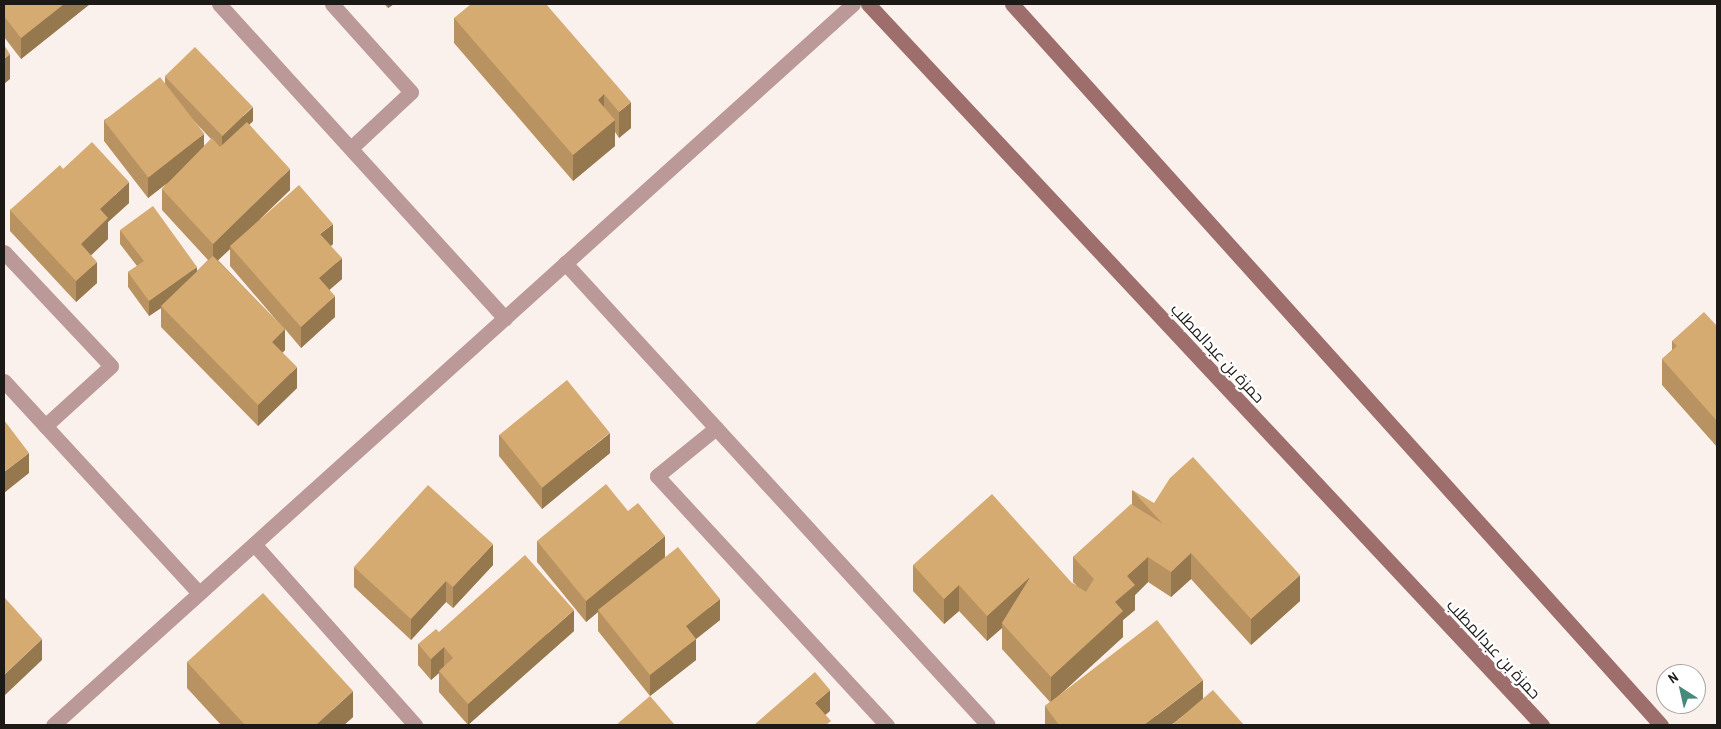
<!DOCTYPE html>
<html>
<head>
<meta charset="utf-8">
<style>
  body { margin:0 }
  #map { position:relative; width:1721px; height:729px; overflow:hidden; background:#fbf1ec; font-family:"Archivo Narrow",Cairo,sans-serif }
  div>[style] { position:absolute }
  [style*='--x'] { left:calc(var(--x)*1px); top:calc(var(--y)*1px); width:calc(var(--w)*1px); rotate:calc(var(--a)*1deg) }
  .street>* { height:15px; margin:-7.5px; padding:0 7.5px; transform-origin:7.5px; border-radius:7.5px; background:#bb9998 }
  .secondary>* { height:15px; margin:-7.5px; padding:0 7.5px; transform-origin:7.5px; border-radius:7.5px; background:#9e6e6d }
  .wall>* { inset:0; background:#b89361 }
  .shaded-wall>* { inset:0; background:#96784f }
  .building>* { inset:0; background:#d6ab71; transform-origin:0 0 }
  span { translate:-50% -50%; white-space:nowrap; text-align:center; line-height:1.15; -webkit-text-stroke:4.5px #fff; paint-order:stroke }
  .street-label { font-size:16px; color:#1c1917 }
  .frame { position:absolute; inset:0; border:5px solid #1c1917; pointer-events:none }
  .north { position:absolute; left:1656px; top:664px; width:50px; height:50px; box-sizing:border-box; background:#fff; border:1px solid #a4a3a2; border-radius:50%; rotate:325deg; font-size:14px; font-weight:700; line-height:20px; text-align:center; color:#1c1917 }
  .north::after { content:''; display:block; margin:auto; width:18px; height:22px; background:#468a7d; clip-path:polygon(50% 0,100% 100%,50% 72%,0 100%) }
</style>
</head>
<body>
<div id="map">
  <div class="street">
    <i style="--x:219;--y:4;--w:425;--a:47.7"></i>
    <i style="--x:332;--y:4;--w:118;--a:48.1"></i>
    <i style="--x:411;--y:92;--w:82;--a:137"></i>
    <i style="--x:4;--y:252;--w:156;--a:46.8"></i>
    <i style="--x:111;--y:366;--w:89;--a:137.7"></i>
    <i style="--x:565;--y:263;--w:626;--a:47.52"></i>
    <i style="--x:4;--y:381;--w:288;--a:47.4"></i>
    <i style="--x:716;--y:428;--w:76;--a:140.9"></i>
    <i style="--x:657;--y:476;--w:339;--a:47.3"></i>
    <i style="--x:254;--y:544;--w:242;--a:48.3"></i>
    <i style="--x:53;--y:725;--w:1077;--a:-42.03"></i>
  </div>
  <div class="secondary">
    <i style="--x:868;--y:4;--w:987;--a:46.93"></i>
    <i style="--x:1012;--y:4;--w:970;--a:48.01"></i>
  </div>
  <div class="wall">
    <i style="clip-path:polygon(4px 4px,90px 4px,21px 59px,4px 37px)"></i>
    <i style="clip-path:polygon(384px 4px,394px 4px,388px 8px)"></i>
    <i style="clip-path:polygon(546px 4px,631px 128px,619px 138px,615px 132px,615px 146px,573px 181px,454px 43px,454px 18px)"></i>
    <i style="clip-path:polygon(evenodd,165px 76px,253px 121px,249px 125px,290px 190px,260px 219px,333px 244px,331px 246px,342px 279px,329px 290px,335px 317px,301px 348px,285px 329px,285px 350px,282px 353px,297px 388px,258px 426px,161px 327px,161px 308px,149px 316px,128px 287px,128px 272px,137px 266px,120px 244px,120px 230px,197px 271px,208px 260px,162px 210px,162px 189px,168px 182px,148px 198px,104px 141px,104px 120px,165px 84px,165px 76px,193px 120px,211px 139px,204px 146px,193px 120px,165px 76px,230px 249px,230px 266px,283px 328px,218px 260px,230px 249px)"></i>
    <i style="clip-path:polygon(63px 169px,129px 203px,108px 222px,108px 239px,91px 255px,97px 283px,76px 302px,10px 231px,10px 210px)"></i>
    <i style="clip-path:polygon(1717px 326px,1717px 447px,1662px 385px,1662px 359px,1672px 350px,1672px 341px)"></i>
    <i style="clip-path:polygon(499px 435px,610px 453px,542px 509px,499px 456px)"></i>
    <i style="clip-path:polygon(1132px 490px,1300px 601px,1251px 645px,1191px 579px,1171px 597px,1148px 582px,1135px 595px,1135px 610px,1123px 620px,1123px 637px,1058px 696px,1178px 720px,1171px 725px,1045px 725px,1045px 706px,1050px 702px,1002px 649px,1002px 628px,987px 641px,959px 611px,944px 624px,913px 591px,913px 565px,1072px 583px,1077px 586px,1073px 582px,1073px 557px,1132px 505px)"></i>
    <i style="clip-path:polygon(537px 541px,665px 557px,720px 620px,696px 639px,696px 660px,650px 696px,598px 631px,598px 612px,586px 622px,537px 562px)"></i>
    <i style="clip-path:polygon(493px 565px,453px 608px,446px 602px,411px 640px,354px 587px,354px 567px)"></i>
    <i style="clip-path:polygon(574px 631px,468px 725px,439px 692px,439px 673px,431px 680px,418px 665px,418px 644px)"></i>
    <i style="clip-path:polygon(187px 662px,353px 717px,344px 725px,221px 725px,187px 688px)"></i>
  </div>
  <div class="shaded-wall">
    <i style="clip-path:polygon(64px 4px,90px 4px,21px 59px,21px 38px)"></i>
    <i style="clip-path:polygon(388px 4px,394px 4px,388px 8px)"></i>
    <i style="clip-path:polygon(10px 54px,10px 79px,4px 84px,4px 59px)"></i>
    <i style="clip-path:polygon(604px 94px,604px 120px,598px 100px)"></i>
    <i style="clip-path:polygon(631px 102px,631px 128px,619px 138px,619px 112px)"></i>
    <i style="clip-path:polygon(253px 107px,253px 121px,222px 150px,222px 136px)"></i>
    <i style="clip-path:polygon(615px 120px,615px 146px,573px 181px,573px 155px)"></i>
    <i style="clip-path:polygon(204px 134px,204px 155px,148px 198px,148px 177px)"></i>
    <i style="clip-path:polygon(290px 169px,290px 190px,231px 247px,230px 246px,230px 249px,213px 265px,213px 244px)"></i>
    <i style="clip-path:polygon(129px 182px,129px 203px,108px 222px,108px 239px,81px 265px,81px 244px,100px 209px)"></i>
    <i style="clip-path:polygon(333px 224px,333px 244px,320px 255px,320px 234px)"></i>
    <i style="clip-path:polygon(342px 258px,342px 279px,319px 299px,319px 278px)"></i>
    <i style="clip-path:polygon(97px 262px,97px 283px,76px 302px,76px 281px)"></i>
    <i style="clip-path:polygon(197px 267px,197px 281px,161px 306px,161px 308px,149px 316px,149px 301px)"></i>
    <i style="clip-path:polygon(335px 296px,335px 317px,301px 348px,301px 327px)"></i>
    <i style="clip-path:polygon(285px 329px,285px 350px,272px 363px,272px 342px)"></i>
    <i style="clip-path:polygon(297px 367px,297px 388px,258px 426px,258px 405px)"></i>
    <i style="clip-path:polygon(610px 433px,610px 453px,542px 509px,542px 488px)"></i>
    <i style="clip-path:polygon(29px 453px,29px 473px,4px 493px,4px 472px)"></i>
    <i style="clip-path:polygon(665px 536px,665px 557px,598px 610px,598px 612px,586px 622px,586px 601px)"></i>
    <i style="clip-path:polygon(493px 544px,493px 565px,453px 608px,453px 587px)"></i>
    <i style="clip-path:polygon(1191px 553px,1191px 579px,1171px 597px,1171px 572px)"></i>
    <i style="clip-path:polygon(1148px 557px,1148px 582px,1135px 595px,1135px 610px,1123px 620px,1123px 637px,1051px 703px,1051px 677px,1115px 602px,1127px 576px)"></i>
    <i style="clip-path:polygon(1300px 575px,1300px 601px,1251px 645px,1251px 619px)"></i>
    <i style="clip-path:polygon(1031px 576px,1002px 623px,1002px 628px,987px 641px,987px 616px)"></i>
    <i style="clip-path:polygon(446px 581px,446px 602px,411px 640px,411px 619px)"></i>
    <i style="clip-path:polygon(959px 585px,959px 611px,944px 624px,944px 599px)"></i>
    <i style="clip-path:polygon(720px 599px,720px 620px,696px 639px,696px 660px,650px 696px,650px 675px,686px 626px)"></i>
    <i style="clip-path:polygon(574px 610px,574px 631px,468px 725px,468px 704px)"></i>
    <i style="clip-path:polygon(42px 639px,42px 660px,4px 696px,4px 675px)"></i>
    <i style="clip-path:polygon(444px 647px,444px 668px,439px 671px,439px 673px,431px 680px,431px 659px)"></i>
    <i style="clip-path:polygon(1203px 680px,1203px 701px,1171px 725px,1144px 725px)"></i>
    <i style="clip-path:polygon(830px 690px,830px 711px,815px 724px,815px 703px)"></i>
    <i style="clip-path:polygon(353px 691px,353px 717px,344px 725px,316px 725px)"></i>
  </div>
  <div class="building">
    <i style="clip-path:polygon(4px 4px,64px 4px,21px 38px,4px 16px)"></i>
    <i style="clip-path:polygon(471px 4px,546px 4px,631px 102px,619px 112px,604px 94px,598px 100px,615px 120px,573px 155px,454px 18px)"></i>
    <i style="clip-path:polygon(4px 45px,10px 54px,4px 59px)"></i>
    <i style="left:195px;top:47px;width:83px;height:42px;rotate:46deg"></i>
    <i style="left:160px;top:77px;width:72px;height:71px;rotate:52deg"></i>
    <i style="clip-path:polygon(247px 122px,290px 169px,213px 244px,162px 189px,212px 138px,220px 147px)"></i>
    <i style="clip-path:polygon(92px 142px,129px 182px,100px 209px,108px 218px,81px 244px,97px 262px,76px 281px,10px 210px,60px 165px,63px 169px)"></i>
    <i style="clip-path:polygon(299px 185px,333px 224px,320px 234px,342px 258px,319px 278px,335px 296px,301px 327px,230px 246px)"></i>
    <i style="clip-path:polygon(153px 206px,197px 267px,149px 301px,128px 272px,144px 261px,120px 230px)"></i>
    <i style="clip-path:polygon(213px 256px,285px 329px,272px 342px,297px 367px,258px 405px,161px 306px)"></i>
    <i style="clip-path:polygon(1704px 312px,1717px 326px,1717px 421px,1662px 359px,1677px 346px,1672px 341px)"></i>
    <i style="left:567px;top:380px;width:68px;height:87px;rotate:51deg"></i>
    <i style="clip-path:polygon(4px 420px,29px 453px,4px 472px)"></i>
    <i style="clip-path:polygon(1193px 457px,1300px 575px,1251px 619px,1191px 553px,1171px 572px,1148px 557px,1127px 576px,1135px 585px,1115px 602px,1123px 611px,1051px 677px,1002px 623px,1031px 576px,987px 616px,959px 585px,944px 599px,913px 565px,992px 494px,1072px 583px,1086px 592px,1094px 579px,1073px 557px,1131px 504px,1163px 524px,1132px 490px,1154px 503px,1170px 478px)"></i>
    <i style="clip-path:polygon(606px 484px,628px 511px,638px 503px,665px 536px,586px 601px,537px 541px)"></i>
    <i style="clip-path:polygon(428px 485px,493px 544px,453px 587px,446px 581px,411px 619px,354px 567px)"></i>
    <i style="clip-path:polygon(678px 547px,720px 599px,686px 626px,696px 639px,650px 675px,598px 610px)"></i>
    <i style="clip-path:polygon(525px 555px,574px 610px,468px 704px,439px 671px,453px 658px,444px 647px,431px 659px,418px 644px,436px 629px,439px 632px)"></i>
    <i style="clip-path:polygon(263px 593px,353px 691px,316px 725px,245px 725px,187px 662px)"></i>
    <i style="clip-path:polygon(4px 597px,42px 639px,4px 675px)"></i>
    <i style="clip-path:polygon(1157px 620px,1203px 680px,1144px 725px,1059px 725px,1045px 706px)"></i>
    <i style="clip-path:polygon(815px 672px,830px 690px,815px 703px,831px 721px,826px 725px,754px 725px)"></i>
    <i style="clip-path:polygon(1213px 690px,1244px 725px,1172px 725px)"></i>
    <i style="clip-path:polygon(650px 696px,675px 725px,616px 725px)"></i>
  </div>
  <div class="street-label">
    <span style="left:1218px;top:353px;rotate:47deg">حمزة بن عبدالمطلب</span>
    <span style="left:1494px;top:649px;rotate:47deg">حمزة بن عبدالمطلب</span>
  </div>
  <div class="frame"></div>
  <div class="north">N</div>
</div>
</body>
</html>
